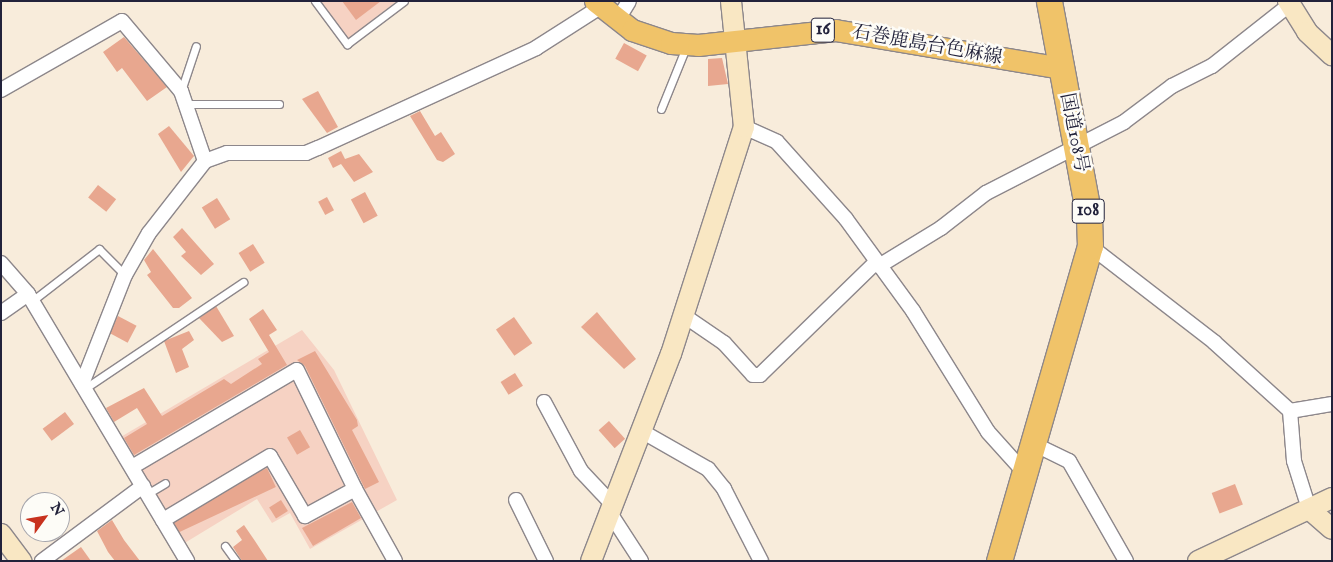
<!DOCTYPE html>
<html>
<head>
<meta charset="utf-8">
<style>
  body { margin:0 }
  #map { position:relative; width:1333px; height:562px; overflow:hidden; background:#f8ecdb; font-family:"IM FELL English","Noto Serif JP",serif }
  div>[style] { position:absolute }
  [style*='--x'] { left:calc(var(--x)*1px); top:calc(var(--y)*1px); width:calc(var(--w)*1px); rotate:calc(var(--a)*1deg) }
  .built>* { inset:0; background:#f6d2c3 }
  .building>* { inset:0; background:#e8a78f; transform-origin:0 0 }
  .roads { filter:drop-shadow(1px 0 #8d878b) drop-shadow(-1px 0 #8d878b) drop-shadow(0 1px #8d878b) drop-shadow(0 -1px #8d878b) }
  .lane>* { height:7px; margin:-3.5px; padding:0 3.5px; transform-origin:3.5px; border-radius:3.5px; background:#fff }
  .street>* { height:14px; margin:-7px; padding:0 7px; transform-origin:7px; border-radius:7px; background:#fff }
  .secondary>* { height:20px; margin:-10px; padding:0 10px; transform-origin:10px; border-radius:10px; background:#f9e7c3 }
  .primary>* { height:21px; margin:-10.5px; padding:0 10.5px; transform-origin:10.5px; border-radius:10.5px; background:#f0c369 }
  .highway>* { height:25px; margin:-12.5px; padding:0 12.5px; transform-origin:12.5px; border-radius:12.5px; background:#f0c369 }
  span { translate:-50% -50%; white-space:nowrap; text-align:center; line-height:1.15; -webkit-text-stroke:5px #fdfcf7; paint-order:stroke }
  .shield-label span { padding:1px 4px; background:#fdfcf7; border:1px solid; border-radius:4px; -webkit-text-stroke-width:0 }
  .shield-label { font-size:18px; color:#22223b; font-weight:700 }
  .street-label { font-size:19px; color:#22223b }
  .frame { position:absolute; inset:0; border:2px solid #22223b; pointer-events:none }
  .north { position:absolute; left:20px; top:492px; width:50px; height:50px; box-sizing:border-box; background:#fdfcf7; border:1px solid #a5a5ac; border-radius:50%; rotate:58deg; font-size:14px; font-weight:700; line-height:20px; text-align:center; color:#22223b }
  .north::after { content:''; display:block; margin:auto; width:18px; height:22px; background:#c8321e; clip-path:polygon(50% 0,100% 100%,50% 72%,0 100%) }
</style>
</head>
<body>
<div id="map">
  <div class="built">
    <i style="clip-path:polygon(319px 1px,397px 1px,348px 39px)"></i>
    <i style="clip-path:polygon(302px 330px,334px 370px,397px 500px,310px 549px,290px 513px,272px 523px,257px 499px,183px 544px,119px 438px)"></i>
  </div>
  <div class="building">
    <i style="clip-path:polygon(342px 1px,381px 1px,356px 20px)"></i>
    <i style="clip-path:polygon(124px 37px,167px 87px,147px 101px,122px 68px,117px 72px,103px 52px)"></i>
    <i style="left:624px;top:43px;width:26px;height:18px;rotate:29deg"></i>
    <i style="clip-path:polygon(722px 58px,728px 84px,708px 86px,708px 59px)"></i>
    <i style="clip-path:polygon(318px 91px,338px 127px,327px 133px,302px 99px)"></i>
    <i style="clip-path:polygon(420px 111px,435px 136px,441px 132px,455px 154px,443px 162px,437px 160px,410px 116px)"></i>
    <i style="clip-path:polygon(169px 126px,194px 156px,181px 172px,158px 134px)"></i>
    <i style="clip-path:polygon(341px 151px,345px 159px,359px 154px,373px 172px,354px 182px,341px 164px,333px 168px,328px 158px)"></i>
    <i style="left:98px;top:185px;width:23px;height:16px;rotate:38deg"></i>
    <i style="left:365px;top:192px;width:27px;height:16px;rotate:62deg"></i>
    <i style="left:327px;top:197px;width:15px;height:10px;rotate:62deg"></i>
    <i style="left:217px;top:198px;width:25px;height:18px;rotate:58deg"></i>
    <i style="clip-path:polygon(182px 228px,214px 264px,201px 275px,181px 256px,186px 252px,173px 237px)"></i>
    <i style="left:253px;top:244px;width:22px;height:17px;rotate:58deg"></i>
    <i style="clip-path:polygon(153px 249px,192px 298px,179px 308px,173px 308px,147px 275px,151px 272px,144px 260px)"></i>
    <i style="clip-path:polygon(216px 306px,234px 336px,222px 342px,199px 318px)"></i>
    <i style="clip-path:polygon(263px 309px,277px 330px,269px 335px,287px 365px,134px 455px,124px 438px,147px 424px,137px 408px,114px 422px,106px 408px,144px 388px,162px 416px,224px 379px,231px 384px,262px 364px,258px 359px,269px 352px,249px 319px)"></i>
    <i style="clip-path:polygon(597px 312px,636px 359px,624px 369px,581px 327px)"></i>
    <i style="left:118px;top:316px;width:21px;height:19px;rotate:28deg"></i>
    <i style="left:514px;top:317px;width:32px;height:22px;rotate:55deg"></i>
    <i style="clip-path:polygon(189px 331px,194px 340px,182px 349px,189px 367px,176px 373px,164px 341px)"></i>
    <i style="clip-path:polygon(315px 351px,357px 420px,358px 426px,352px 430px,379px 482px,365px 489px,305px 366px,297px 360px)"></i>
    <i style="left:515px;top:373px;width:15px;height:17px;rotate:58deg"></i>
    <i style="left:65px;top:412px;width:15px;height:28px;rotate:53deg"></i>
    <i style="left:609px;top:421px;width:24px;height:14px;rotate:48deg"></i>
    <i style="left:300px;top:430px;width:20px;height:15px;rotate:60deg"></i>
    <i style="left:267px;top:468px;width:21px;height:108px;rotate:65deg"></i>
    <i style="left:1235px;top:484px;width:22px;height:25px;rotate:69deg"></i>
    <i style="left:281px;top:500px;width:13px;height:14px;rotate:58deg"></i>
    <i style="clip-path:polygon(352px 502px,361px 518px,313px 546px,302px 528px)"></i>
    <i style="clip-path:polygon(112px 520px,124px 540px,140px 561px,115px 561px,108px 552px,97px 531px)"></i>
    <i style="clip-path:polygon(244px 525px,255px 541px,268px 561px,242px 561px,233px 547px,242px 540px,236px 531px)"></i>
    <i style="clip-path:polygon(81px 547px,91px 561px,61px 561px)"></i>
  </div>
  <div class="roads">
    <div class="lane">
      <i style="--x:315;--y:1;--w:54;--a:53.3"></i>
      <i style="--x:347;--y:44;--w:71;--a:-37"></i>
      <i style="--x:181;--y:91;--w:47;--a:-71.6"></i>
      <i style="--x:185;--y:104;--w:94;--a:0"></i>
      <i style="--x:661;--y:109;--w:67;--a:-68"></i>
      <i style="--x:32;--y:301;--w:85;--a:-37.8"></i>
      <i style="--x:99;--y:249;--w:37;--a:45"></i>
      <i style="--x:84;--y:389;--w:192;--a:-33.9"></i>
      <i style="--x:147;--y:494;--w:21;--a:-31"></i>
      <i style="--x:225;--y:546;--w:19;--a:54"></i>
    </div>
    <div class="street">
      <i style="--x:617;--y:21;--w:23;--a:-59"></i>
      <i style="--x:1;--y:90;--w:139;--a:-29.7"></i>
      <i style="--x:122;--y:21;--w:92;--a:49.9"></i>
      <i style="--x:181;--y:91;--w:74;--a:71.1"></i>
      <i style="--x:744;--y:127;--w:36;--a:24"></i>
      <i style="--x:777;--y:142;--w:103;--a:48.1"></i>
      <i style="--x:846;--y:219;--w:114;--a:53.9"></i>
      <i style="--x:913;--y:311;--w:142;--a:58.2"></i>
      <i style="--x:988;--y:432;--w:54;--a:48"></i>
      <i style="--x:1090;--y:246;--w:157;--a:37.7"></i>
      <i style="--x:1214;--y:342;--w:103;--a:42.2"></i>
      <i style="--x:1290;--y:411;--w:43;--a:-9.5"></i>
      <i style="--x:1;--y:263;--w:41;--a:48.9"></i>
      <i style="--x:28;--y:294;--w:311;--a:59.2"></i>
      <i style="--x:879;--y:266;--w:73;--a:-31.5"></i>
      <i style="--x:941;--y:228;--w:57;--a:-37.9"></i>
      <i style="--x:986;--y:193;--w:155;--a:-27.2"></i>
      <i style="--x:1124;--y:122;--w:60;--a:-36.9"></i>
      <i style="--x:1172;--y:86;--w:45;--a:-26.6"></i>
      <i style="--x:1212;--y:66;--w:97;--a:-38.3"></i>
      <i style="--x:1;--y:313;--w:33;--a:-35"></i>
      <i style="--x:683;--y:315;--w:50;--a:34.3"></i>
      <i style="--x:724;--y:343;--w:43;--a:47.8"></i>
      <i style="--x:753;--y:375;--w:7;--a:0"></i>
      <i style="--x:760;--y:375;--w:162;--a:-44.2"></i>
      <i style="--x:82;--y:384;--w:117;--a:-68.5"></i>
      <i style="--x:125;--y:275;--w:48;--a:-60.3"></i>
      <i style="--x:149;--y:233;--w:91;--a:-52.1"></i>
      <i style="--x:205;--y:161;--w:23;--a:-20"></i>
      <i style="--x:227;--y:153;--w:79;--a:0"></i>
      <i style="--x:306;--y:153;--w:13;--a:-23"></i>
      <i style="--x:318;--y:148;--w:240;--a:-24.6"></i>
      <i style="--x:536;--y:48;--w:76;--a:-32.6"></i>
      <i style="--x:544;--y:402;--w:78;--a:61.8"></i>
      <i style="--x:581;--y:471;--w:47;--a:46.7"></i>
      <i style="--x:1290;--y:411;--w:50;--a:85.4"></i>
      <i style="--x:1294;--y:461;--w:50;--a:72.6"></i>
      <i style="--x:643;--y:432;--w:75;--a:29.6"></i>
      <i style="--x:708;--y:469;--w:26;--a:51"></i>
      <i style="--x:724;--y:489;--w:81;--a:62.8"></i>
      <i style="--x:1042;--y:448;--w:30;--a:26"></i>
      <i style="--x:1069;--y:461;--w:115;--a:60.3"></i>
      <i style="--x:132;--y:467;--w:191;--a:-30.5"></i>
      <i style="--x:297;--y:370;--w:132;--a:64"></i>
      <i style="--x:355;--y:489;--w:57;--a:151.6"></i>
      <i style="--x:305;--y:516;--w:69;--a:-120.3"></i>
      <i style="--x:270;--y:456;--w:125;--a:149.1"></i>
      <i style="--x:355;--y:489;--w:82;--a:60.9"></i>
      <i style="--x:516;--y:500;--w:68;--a:63.8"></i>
      <i style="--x:610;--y:513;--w:57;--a:57.1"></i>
      <i style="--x:42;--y:561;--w:126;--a:-36.6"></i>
    </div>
    <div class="secondary">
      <i style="--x:1288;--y:1;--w:36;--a:58"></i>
      <i style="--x:1307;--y:32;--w:34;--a:43"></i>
      <i style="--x:1309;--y:509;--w:30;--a:41"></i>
      <i style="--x:1;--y:534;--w:34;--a:53"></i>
      <i style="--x:591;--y:561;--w:222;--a:-68.9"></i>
      <i style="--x:671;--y:354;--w:238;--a:-72.2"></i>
      <i style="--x:744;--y:127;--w:127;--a:-95.9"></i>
      <i style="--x:1198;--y:561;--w:148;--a:-25.2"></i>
    </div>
    <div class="primary">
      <i style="--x:595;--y:1;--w:47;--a:38.1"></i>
      <i style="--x:632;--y:30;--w:41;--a:18.4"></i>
      <i style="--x:671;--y:43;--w:27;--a:4"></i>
      <i style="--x:698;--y:45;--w:138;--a:-6.2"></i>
      <i style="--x:835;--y:30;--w:229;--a:9.5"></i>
    </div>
    <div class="highway">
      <i style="--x:999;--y:561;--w:328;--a:-73.9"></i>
      <i style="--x:1090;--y:246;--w:29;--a:-92"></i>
      <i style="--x:1089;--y:217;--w:220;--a:-100.5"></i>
    </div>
  </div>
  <div class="shield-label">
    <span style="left:823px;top:30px">16</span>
    <span style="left:1088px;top:211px">108</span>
  </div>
  <div class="street-label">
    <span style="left:927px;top:46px;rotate:10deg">石巻鹿島台色麻線</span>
    <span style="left:1073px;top:133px;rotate:79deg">国道108号</span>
  </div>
  <div class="frame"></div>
  <div class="north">N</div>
</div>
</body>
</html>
